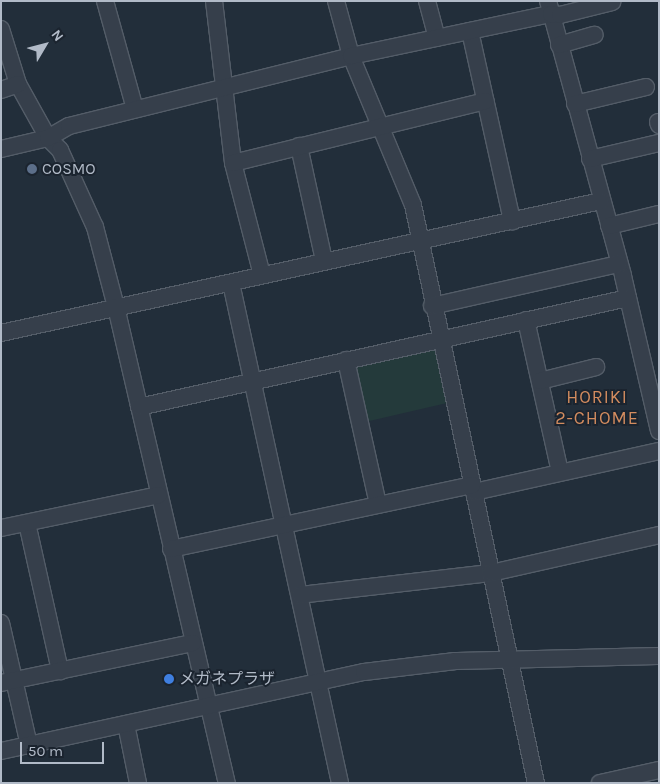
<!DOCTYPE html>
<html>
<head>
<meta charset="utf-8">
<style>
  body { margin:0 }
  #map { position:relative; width:660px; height:784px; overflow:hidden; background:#222e3a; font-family:Karla,"Noto Sans JP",sans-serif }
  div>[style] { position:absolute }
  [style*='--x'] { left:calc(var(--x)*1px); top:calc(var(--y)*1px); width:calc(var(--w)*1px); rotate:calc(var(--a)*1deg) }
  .green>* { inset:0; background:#243a3b }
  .roads { filter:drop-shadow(1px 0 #545d68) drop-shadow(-1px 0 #545d68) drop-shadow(0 1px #545d68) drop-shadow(0 -1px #545d68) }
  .minor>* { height:16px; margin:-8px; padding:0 8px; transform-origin:8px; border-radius:8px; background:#363f4b }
  .dots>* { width:14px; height:14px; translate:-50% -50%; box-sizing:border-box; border:2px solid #1b242f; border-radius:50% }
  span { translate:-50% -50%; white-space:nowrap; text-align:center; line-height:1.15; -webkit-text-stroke:4px #1b242f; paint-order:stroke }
  .poi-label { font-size:16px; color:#b1bac7 }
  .left { translate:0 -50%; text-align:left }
  .neighbourhood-label { font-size:18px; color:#d38c5f; letter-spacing:1px }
  .frame { position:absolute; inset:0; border:2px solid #b1bac7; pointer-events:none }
  .north { position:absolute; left:20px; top:20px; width:50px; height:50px; -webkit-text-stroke:4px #1b242f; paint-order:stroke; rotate:53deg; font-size:14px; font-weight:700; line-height:20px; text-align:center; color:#b1bac7 }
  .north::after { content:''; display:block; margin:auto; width:18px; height:22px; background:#b1bac7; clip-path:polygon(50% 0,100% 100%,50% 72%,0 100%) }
  .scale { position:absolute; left:20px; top:742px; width:84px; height:22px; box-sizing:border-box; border:2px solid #b1bac7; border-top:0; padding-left:6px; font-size:15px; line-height:18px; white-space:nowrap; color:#b1bac7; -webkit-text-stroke:4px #1b242f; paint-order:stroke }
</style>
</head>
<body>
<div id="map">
  <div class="green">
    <i style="clip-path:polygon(431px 347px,435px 350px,447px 403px,365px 422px,353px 368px)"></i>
  </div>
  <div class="roads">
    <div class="minor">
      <i style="--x:105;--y:1;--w:112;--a:74.5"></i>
      <i style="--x:214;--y:1;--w:163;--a:83.3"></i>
      <i style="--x:233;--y:163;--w:116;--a:75.5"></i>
      <i style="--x:336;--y:1;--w:57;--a:74.7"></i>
      <i style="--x:351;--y:56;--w:161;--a:67.4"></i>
      <i style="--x:413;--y:205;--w:591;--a:77.99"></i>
      <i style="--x:427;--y:1;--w:38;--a:75"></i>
      <i style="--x:548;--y:1;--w:285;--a:74.7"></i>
      <i style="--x:623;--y:276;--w:159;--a:76.9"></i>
      <i style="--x:1;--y:29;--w:58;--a:72.8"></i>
      <i style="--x:18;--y:84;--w:62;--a:60.9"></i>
      <i style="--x:48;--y:138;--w:17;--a:45"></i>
      <i style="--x:60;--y:150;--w:85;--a:65.6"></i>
      <i style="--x:95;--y:227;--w:83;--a:75.3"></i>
      <i style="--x:116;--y:307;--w:489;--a:76.9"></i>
      <i style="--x:470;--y:31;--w:195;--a:77.5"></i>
      <i style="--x:559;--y:45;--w:37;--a:-16"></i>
      <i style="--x:1;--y:90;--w:18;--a:-19"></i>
      <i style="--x:575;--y:104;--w:73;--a:-13.5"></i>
      <i style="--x:658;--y:122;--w:3;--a:72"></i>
      <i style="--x:299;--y:146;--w:118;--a:77.7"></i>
      <i style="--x:1;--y:149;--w:48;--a:-13.2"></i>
      <i style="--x:48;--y:138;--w:24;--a:-30"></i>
      <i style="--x:69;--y:126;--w:291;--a:-13.9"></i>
      <i style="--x:351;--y:56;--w:204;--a:-11.9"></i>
      <i style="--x:551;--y:14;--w:9;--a:6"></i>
      <i style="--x:560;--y:15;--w:54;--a:-14"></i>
      <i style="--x:590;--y:159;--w:71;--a:-13.1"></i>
      <i style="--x:233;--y:163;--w:260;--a:-13.8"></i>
      <i style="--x:609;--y:226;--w:51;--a:-13.5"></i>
      <i style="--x:231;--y:283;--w:512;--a:77.7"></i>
      <i style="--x:432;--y:306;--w:192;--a:-12.7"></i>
      <i style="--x:526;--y:320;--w:156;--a:77.4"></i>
      <i style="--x:1;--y:333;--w:614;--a:-12.41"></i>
      <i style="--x:346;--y:360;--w:148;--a:77.5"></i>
      <i style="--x:540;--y:381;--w:58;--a:-14"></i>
      <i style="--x:139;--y:407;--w:501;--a:-12.57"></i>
      <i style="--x:474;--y:492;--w:189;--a:-12.5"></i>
      <i style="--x:27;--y:523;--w:152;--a:77.4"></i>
      <i style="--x:1;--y:528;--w:161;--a:-11.8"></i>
      <i style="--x:171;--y:549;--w:308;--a:-12"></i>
      <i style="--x:300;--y:595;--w:192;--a:-6.6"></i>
      <i style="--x:491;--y:573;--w:172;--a:-12.7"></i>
      <i style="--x:1;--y:623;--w:125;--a:77.1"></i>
      <i style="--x:1;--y:683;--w:196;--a:-11.8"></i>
      <i style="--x:126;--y:724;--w:60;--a:78.5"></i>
      <i style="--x:1;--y:751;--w:371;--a:-12.3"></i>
      <i style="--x:364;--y:672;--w:92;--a:-6.9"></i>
      <i style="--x:455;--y:661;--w:204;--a:-1.4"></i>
      <i style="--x:600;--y:783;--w:60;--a:-12.4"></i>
    </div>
  </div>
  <div class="dots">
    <i style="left:32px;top:169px;background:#5c6f8a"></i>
    <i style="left:169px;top:679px;background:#3f7fe0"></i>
  </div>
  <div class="poi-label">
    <span class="left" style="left:42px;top:169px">COSMO</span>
    <span class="left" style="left:179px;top:679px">メガネプラザ</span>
  </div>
  <div class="neighbourhood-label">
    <span style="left:597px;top:408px">HORIKI<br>2-CHOME</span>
  </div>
  <div class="frame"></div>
  <div class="north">N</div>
  <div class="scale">50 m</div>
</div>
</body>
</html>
